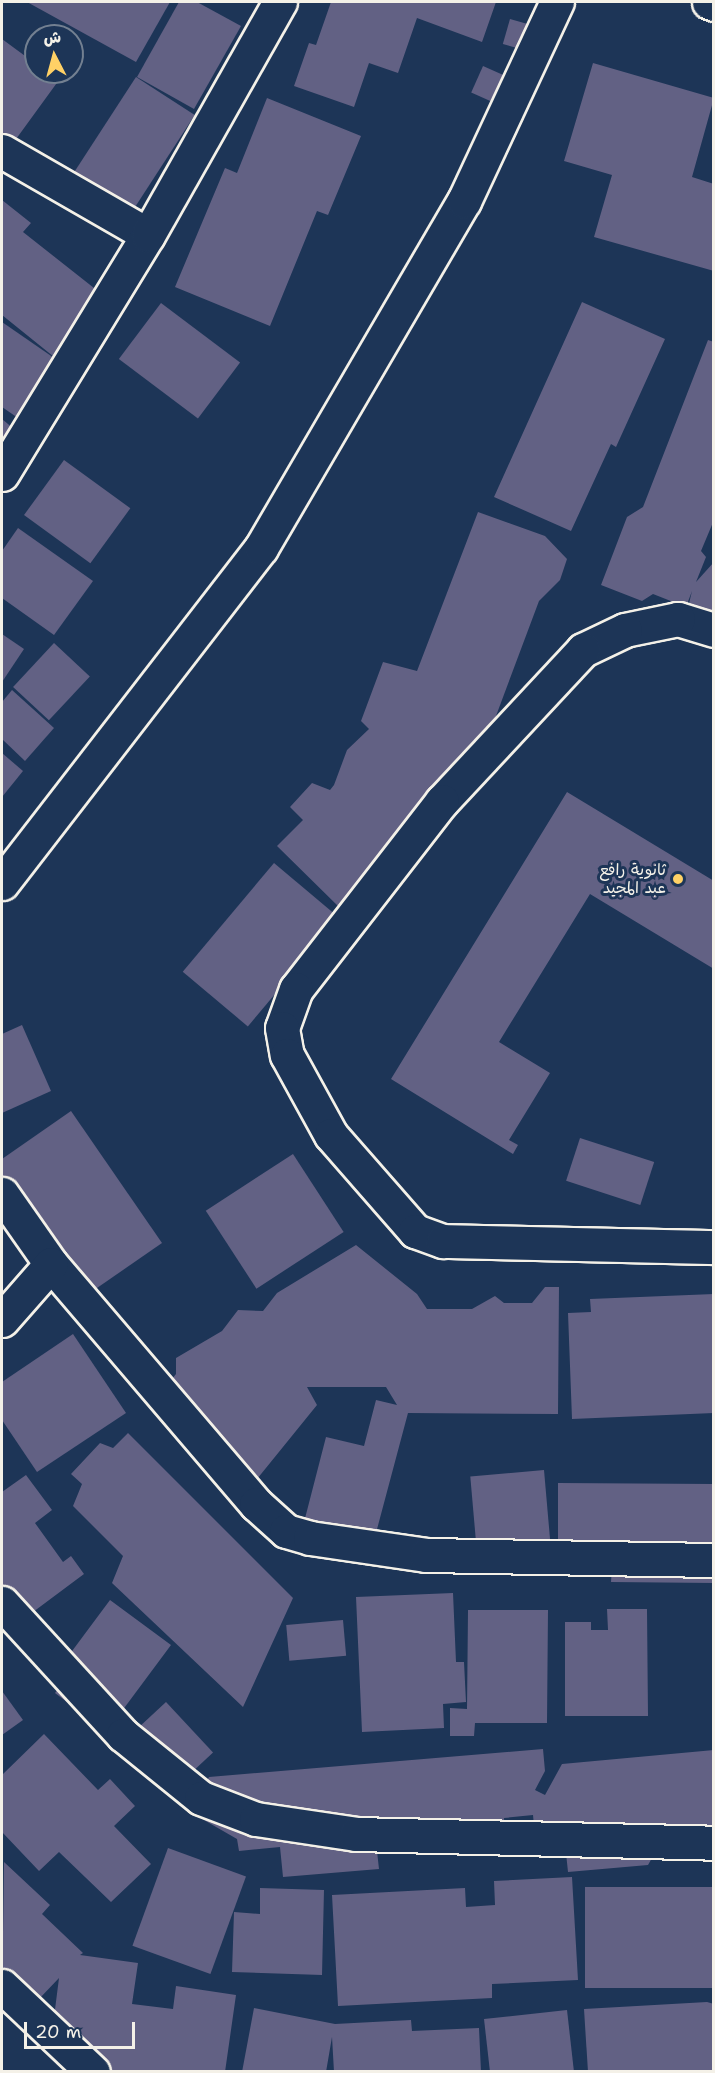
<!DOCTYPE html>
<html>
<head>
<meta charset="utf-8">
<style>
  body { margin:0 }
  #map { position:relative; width:715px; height:2073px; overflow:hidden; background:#1d3557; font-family:"Shantell Sans","Playpen Sans Arabic",sans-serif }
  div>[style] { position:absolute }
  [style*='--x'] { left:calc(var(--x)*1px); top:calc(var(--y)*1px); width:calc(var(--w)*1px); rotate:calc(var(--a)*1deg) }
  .building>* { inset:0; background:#626184; transform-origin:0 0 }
  .roads { filter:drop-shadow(2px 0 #f4f1e8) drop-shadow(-2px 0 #f4f1e8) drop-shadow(0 2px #f4f1e8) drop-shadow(0 -2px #f4f1e8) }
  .minor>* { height:33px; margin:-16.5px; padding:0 16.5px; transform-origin:16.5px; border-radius:16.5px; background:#1d3557 }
  .dots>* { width:16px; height:16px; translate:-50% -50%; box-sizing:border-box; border:3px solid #1d3557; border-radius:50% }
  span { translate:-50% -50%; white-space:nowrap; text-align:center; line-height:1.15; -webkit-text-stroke:6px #1d3557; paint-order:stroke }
  .poi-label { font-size:16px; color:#f4f1e8 }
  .right { translate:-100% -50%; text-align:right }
  .frame { position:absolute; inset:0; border:3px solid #f4f1e8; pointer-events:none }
  .north { position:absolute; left:24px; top:24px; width:60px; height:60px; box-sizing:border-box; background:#1d3557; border:2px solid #738091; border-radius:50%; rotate:354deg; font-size:16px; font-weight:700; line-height:24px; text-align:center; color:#f4f1e8 }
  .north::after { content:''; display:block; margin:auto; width:21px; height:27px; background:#ffd166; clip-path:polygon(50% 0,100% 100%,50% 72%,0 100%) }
  .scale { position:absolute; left:24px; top:2022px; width:111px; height:27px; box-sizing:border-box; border:3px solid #f4f1e8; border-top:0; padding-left:8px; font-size:18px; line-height:21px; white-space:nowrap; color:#f4f1e8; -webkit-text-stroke:4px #1d3557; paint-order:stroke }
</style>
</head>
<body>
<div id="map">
  <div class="building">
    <i style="clip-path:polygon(27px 2px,170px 2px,136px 62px)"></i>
    <i style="clip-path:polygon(179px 2px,197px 2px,241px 26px,194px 109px,137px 77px)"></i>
    <i style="clip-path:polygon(331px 2px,496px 2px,482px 42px,417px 18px,398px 73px,369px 63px,354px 107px,294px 86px,309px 43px,316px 45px)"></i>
    <i style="left:510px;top:19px;width:22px;height:26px;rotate:16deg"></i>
    <i style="clip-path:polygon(2px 39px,36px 64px,36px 72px,47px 72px,59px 80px,11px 146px,2px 140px)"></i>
    <i style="clip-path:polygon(593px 63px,714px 98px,692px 177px,714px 184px,714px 271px,594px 237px,612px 175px,564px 161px)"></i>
    <i style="left:483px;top:66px;width:30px;height:29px;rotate:24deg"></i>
    <i style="left:136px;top:77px;width:70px;height:119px;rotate:33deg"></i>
    <i style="clip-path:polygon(267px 98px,361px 136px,328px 215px,317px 211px,270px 326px,175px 287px,225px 168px,237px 173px)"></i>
    <i style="clip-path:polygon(2px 200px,31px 223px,23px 232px,113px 303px,64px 365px,2px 315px)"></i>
    <i style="clip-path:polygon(582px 302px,665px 339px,616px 447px,611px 444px,571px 531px,494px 497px)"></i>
    <i style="left:161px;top:303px;width:99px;height:70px;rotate:37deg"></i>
    <i style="clip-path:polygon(2px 322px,57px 360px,18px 418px,2px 407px)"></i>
    <i style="clip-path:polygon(708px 340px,714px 342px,714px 520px,701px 551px,706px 557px,696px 582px,714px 562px,714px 616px,687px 612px,692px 591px,686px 607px,653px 594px,642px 601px,601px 585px,627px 517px,643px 507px)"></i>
    <i style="clip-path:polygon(2px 419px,20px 434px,2px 458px)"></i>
    <i style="left:64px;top:460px;width:82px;height:68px;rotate:36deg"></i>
    <i style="clip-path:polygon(478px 512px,545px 536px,567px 559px,560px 580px,539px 601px,484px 748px,341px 909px,277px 846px,303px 820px,290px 807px,312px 783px,330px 790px,334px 785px,347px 750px,369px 729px,361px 721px,383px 662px,417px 671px)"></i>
    <i style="clip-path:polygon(18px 528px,93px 581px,54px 635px,2px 598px,2px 551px)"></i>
    <i style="clip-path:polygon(2px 634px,24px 649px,2px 682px)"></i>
    <i style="left:54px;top:643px;width:49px;height:60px;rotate:43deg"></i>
    <i style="clip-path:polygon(12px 690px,54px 728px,25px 761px,2px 739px,2px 702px)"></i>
    <i style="clip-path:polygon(2px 753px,23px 771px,2px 797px)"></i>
    <i style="clip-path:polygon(567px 792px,714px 881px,714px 969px,590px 894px,499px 1042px,550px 1073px,509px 1140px,518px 1145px,513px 1154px,391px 1079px)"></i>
    <i style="left:274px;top:863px;width:85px;height:142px;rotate:40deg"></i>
    <i style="clip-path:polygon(22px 1025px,51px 1091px,2px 1113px,2px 1034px)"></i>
    <i style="clip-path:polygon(71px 1111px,162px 1243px,84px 1297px,2px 1177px,2px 1159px)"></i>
    <i style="left:580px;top:1138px;width:78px;height:45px;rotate:18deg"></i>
    <i style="left:293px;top:1154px;width:93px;height:104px;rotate:57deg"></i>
    <i style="clip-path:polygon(356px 1245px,417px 1294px,427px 1309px,472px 1309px,495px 1296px,504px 1303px,532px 1303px,545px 1287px,559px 1287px,558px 1414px,408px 1413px,372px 1548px,302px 1530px,326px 1437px,364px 1446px,376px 1400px,397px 1405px,386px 1387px,307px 1387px,317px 1405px,253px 1484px,165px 1388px,176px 1374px,176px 1358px,222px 1331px,238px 1310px,263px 1311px,277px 1293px)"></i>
    <i style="clip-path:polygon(714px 1294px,714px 1413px,572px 1419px,568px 1313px,591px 1312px,590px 1299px)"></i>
    <i style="clip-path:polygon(73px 1334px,126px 1413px,37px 1472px,2px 1420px,2px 1382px)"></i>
    <i style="clip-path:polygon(128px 1433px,293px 1598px,243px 1707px,112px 1583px,123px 1556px,73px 1506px,82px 1484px,71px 1474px,100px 1443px,113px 1448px)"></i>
    <i style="left:544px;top:1470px;width:83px;height:74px;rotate:85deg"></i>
    <i style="clip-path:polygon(26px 1475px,52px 1510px,35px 1523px,63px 1562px,71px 1556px,84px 1574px,29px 1615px,2px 1607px,2px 1492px)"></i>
    <i style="clip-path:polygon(558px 1483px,714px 1484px,714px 1583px,611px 1582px,612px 1567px,558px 1567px)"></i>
    <i style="clip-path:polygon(453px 1593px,456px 1662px,464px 1662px,466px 1702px,443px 1704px,444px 1728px,362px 1732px,356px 1597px)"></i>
    <i style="clip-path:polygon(110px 1600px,171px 1645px,119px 1715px,123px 1744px,55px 1693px,61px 1685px,52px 1678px)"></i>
    <i style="clip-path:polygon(607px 1609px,647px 1609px,648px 1716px,565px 1716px,565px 1622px,591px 1622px,591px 1630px,608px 1630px)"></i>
    <i style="clip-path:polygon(468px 1610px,548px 1610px,547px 1723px,475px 1723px,474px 1736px,450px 1736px,450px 1708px,467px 1709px)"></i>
    <i style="left:343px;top:1620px;width:36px;height:57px;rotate:85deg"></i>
    <i style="clip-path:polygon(2px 1691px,23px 1720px,2px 1735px)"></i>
    <i style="left:166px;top:1702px;width:69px;height:43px;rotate:47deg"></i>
    <i style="clip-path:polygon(44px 1734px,98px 1790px,110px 1779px,135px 1806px,114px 1826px,151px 1864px,111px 1902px,59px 1852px,39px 1871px,2px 1832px,2px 1775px)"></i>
    <i style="clip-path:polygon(543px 1749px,545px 1771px,535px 1790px,545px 1795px,562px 1764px,714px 1750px,714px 1846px,656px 1851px,648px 1865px,568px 1872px,564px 1834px,535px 1837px,533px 1815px,504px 1818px,506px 1844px,399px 1854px,376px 1842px,379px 1869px,283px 1877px,280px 1847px,239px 1851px,237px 1839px,190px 1812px,209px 1777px)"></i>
    <i style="left:168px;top:1848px;width:83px;height:104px;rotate:20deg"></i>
    <i style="clip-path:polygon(4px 1862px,50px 1905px,42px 1914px,83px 1953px,80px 1955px,138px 1963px,132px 2004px,173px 2009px,176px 1986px,236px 1995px,225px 2072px,88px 2072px,52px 2033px,59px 1978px,19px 2020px,2px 2004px)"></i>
    <i style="clip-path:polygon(572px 1877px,578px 1980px,492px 1984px,492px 1998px,338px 2006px,332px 1895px,465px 1888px,466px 1907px,495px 1905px,494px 1881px)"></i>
    <i style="left:714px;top:1887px;width:101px;height:129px;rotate:90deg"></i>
    <i style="clip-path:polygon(260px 1888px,324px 1890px,322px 1975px,232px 1972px,234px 1912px,260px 1914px)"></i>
    <i style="clip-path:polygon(707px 2002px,714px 2004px,714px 2072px,588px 2072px,584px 2009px)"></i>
    <i style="clip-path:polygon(254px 2008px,335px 2024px,411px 2020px,412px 2031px,479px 2028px,481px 2072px,334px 2072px,332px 2037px,326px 2072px,242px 2072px)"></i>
    <i style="clip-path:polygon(567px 2010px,574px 2072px,490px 2072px,484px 2019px)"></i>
  </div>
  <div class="roads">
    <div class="minor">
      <i style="--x:709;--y:2;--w:5;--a:22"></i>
      <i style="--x:2;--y:151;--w:168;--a:29.9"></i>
      <i style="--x:2;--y:474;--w:280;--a:-58.6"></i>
      <i style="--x:148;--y:235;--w:268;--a:-60.5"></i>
      <i style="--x:714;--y:630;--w:38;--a:-163"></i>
      <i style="--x:678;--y:619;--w:54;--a:168.3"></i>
      <i style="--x:625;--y:630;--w:47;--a:154.5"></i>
      <i style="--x:583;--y:650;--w:207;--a:133"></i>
      <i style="--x:442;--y:801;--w:238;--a:127.8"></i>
      <i style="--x:296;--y:989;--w:41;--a:109.7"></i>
      <i style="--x:282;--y:1028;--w:27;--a:80"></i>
      <i style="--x:287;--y:1055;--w:91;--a:61.2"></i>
      <i style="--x:331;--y:1135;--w:128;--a:48.8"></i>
      <i style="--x:415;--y:1231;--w:30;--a:20"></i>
      <i style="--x:443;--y:1241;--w:271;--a:1.3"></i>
      <i style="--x:2;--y:883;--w:423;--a:-52.3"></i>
      <i style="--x:261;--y:548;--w:402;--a:-59.7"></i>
      <i style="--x:464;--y:201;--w:220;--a:-65"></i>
      <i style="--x:2;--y:1194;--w:85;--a:55"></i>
      <i style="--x:51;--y:1264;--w:316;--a:49.5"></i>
      <i style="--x:256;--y:1504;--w:40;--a:42"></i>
      <i style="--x:286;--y:1531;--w:25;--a:16"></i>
      <i style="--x:310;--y:1538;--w:117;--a:8.3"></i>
      <i style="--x:426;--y:1555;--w:288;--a:1"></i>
      <i style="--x:2;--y:1320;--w:74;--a:-48.8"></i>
      <i style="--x:2;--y:1603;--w:179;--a:47.5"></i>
      <i style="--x:123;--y:1735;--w:100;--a:38.9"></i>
      <i style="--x:201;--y:1798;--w:59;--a:20.9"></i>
      <i style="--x:256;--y:1819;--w:101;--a:8.5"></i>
      <i style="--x:356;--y:1834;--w:358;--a:1.4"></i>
      <i style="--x:2;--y:1986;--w:125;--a:43.4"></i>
    </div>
  </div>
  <div class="dots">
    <i style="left:678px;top:879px;background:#ffd166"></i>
  </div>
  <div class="poi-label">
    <span class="right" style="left:666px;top:879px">ثانوية رافع<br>عبد المجيد</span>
  </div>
  <div class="frame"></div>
  <div class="north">ش</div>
  <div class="scale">20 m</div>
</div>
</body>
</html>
